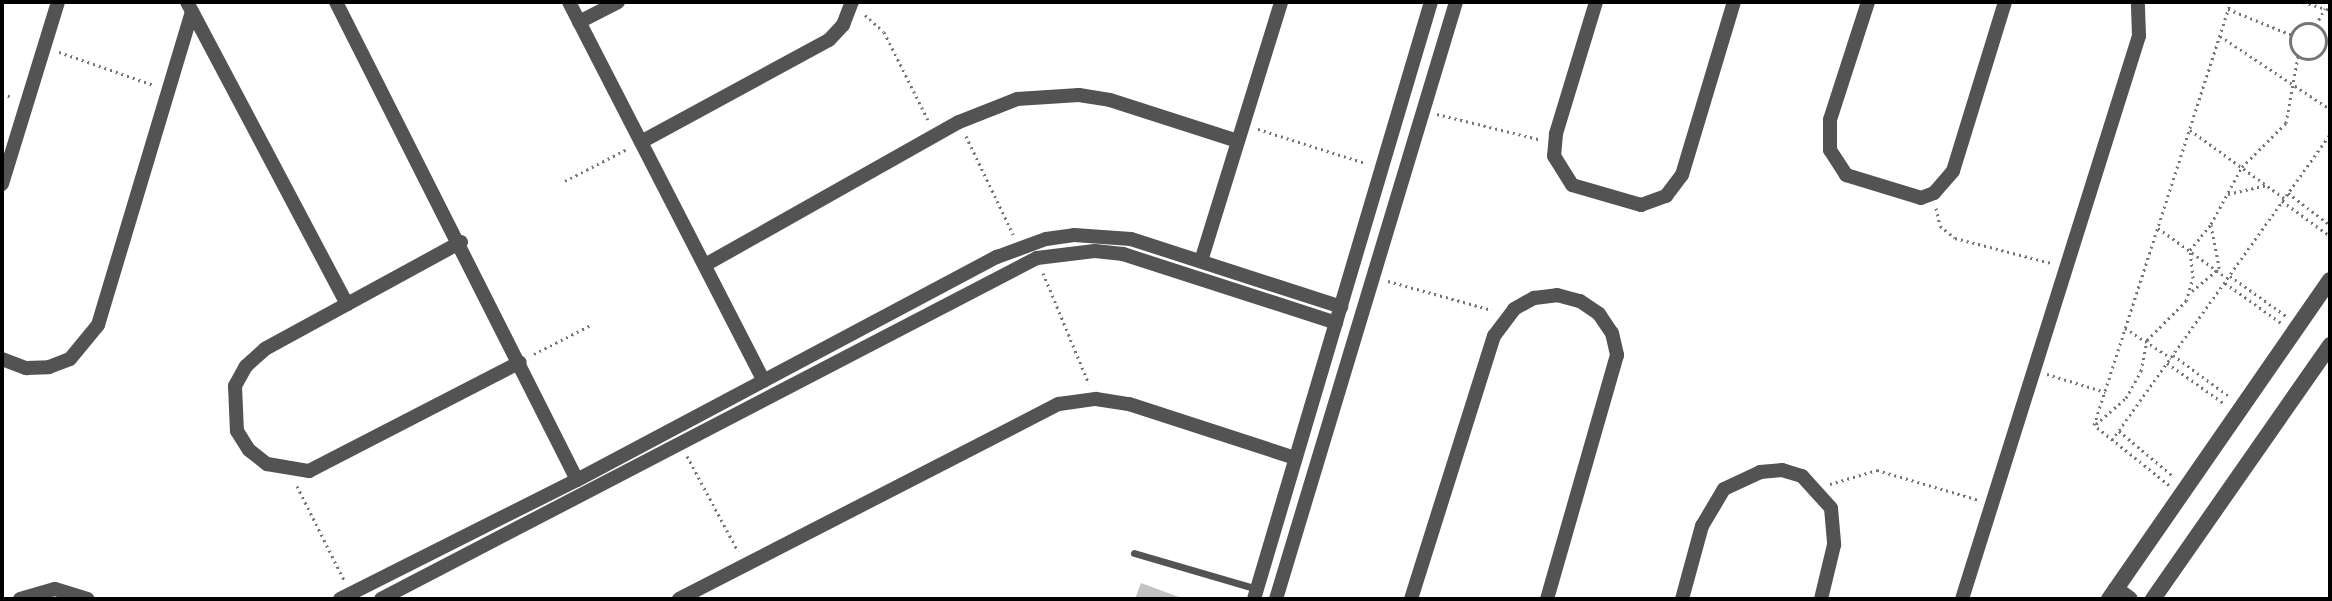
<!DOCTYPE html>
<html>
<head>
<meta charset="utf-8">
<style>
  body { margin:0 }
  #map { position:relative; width:2332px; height:601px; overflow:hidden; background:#fff; font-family:"Golos Text",sans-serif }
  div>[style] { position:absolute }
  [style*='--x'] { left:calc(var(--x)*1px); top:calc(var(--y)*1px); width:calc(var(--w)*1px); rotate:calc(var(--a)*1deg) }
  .building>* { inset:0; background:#c3c3c3 }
  .path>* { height:3px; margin-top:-1.5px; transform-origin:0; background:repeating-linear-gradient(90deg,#757575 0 2px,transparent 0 6px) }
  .path>.ring { margin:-1.5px; padding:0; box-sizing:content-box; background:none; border:3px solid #757575; border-radius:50% }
  .service>* { height:7px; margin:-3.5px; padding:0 3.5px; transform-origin:3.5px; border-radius:3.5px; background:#535353 }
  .minor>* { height:14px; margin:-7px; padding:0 7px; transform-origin:7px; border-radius:7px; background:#535353 }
  .tertiary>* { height:16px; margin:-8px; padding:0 8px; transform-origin:8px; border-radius:8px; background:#535353 }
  span { translate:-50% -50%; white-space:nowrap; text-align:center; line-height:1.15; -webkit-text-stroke:7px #fff; paint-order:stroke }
  .frame { position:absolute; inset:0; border:4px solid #000; pointer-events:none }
</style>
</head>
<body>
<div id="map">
  <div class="building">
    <i style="clip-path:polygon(1141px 583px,1179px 597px,1179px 599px,1135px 599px)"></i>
  </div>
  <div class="path">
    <i style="--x:2303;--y:2;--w:28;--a:17"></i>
    <i style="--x:2228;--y:9;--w:69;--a:22.1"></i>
    <i style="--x:865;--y:15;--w:25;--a:42"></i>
    <i style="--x:884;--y:32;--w:98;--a:63.4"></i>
    <i class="ring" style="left:2290px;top:23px;width:33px;height:33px"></i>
    <i style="--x:2316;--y:25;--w:19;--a:-62"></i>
    <i style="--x:2220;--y:36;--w:132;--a:33.6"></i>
    <i style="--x:59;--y:52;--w:101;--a:19.2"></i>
    <i style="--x:2;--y:94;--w:10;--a:17"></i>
    <i style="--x:1437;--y:114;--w:108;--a:13.9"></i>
    <i style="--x:1258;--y:129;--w:112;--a:17.6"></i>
    <i style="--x:2190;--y:130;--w:116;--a:35.9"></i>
    <i style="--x:966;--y:136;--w:109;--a:64.4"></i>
    <i style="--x:565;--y:181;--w:70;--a:-27.3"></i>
    <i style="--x:2288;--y:193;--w:53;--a:37.3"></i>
    <i style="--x:2228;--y:194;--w:39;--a:-13"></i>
    <i style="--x:2282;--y:201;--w:59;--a:36.1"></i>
    <i style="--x:1936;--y:208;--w:18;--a:77"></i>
    <i style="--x:1940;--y:226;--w:19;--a:39"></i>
    <i style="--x:1955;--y:238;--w:99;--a:14.6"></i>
    <i style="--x:2211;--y:225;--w:48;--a:79.2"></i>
    <i style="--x:2158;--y:228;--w:85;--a:35.9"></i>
    <i style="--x:1043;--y:273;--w:120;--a:67.5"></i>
    <i style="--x:2230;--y:276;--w:69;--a:35.5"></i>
    <i style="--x:1388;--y:281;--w:108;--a:15.6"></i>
    <i style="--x:2225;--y:283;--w:69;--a:35.5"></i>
    <i style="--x:2192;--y:291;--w:33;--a:-40"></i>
    <i style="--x:2125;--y:328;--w:55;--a:33.1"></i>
    <i style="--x:534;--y:354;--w:64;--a:-27"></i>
    <i style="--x:2173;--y:355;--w:71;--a:36.4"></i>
    <i style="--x:2167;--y:363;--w:71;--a:35.3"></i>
    <i style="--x:2047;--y:374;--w:61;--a:17.2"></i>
    <i style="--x:2096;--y:424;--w:40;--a:-41"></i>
    <i style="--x:2126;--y:398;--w:31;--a:-61"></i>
    <i style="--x:2141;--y:371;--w:32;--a:-79"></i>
    <i style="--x:2147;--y:340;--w:55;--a:-45"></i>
    <i style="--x:2186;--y:301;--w:24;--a:-73"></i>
    <i style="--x:2193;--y:278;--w:28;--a:-96"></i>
    <i style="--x:2190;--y:250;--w:33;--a:-51"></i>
    <i style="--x:2211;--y:224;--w:65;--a:-61.5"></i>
    <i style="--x:2242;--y:167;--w:62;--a:-45"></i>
    <i style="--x:2286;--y:123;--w:68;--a:-79.8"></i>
    <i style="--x:2119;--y:431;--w:72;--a:39.9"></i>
    <i style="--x:2112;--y:440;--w:376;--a:-54.5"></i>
    <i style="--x:687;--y:456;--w:108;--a:61.8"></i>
    <i style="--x:1830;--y:484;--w:49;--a:-16.6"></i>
    <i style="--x:1877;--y:470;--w:106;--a:16.4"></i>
    <i style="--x:2169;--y:485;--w:96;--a:-141.3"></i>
    <i style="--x:2094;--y:425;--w:445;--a:-72.1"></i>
    <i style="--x:297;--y:486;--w:105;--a:63.4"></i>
  </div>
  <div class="service">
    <i style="--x:1134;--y:553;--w:128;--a:16.3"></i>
  </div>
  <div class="minor">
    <i style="--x:187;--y:2;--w:342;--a:62.1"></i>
    <i style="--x:336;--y:2;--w:535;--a:63.24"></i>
    <i style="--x:569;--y:2;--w:426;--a:62.8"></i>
    <i style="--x:1596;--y:2;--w:138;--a:106.9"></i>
    <i style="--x:1556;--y:134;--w:22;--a:95"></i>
    <i style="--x:1554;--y:156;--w:34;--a:58"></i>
    <i style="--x:1572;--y:185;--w:72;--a:16.2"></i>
    <i style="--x:1641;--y:205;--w:27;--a:-20"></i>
    <i style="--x:1666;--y:196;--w:26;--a:-53"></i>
    <i style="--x:1682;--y:175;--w:181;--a:-73.3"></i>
    <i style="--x:1868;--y:2;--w:124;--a:107.9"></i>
    <i style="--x:1830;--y:120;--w:30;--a:90"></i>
    <i style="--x:1830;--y:150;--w:30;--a:57"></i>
    <i style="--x:1846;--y:175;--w:78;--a:17"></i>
    <i style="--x:1921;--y:198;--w:14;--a:-21"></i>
    <i style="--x:1934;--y:193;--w:29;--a:-49"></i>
    <i style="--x:1953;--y:171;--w:177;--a:-72.9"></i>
    <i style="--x:579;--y:22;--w:44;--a:-27.1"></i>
    <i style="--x:641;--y:142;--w:214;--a:-28.5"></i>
    <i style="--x:829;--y:40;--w:21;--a:-47"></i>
    <i style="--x:843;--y:25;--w:25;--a:-69"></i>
    <i style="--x:2;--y:184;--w:190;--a:-72.9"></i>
    <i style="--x:461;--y:242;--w:223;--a:151.4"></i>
    <i style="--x:265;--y:349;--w:25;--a:138"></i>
    <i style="--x:246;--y:366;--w:23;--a:119"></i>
    <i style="--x:235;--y:386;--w:45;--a:87.5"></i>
    <i style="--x:237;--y:431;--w:22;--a:58"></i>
    <i style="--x:249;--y:450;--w:23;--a:38"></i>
    <i style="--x:267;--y:464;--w:43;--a:9.5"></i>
    <i style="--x:309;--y:471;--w:237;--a:-27.3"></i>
    <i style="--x:1201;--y:261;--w:271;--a:-72.8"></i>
    <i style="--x:705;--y:265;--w:291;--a:-29.4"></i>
    <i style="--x:959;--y:122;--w:62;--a:-21.6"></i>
    <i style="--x:1017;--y:99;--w:62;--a:-3.7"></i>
    <i style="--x:1079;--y:95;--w:31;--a:9"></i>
    <i style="--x:1110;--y:100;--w:134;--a:17.8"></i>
    <i style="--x:2;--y:359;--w:26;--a:21"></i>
    <i style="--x:26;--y:368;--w:23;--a:-2"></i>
    <i style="--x:49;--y:367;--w:22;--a:-21"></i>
    <i style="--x:70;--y:359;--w:44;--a:-50.5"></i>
    <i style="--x:98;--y:325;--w:327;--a:-73.3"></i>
    <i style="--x:20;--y:599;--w:36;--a:-16"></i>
    <i style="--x:55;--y:589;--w:34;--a:17"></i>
    <i style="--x:340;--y:599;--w:265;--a:-26.7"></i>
    <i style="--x:577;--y:480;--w:476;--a:-28"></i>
    <i style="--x:997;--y:257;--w:52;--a:-20.2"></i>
    <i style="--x:1046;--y:239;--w:28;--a:-8"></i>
    <i style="--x:1074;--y:235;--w:57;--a:4"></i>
    <i style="--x:1131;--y:239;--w:221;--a:17.9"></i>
    <i style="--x:381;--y:599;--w:739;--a:-27.47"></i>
    <i style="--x:1037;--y:258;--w:58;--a:-6.9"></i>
    <i style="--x:1095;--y:251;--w:28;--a:6"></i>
    <i style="--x:1123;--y:254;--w:224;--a:17.9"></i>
    <i style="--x:679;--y:599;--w:427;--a:-27.2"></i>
    <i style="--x:1059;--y:404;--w:37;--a:-8"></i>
    <i style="--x:1096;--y:399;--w:33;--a:9"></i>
    <i style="--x:1129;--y:404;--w:175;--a:18"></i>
    <i style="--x:1254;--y:599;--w:623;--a:-73.49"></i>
    <i style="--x:1276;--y:599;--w:624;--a:-73.22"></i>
    <i style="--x:1411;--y:599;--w:276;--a:-72.5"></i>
    <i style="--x:1494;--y:336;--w:34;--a:-53"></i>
    <i style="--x:1514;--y:309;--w:23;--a:-29"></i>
    <i style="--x:1534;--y:298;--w:23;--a:-7"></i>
    <i style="--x:1557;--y:295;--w:24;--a:15"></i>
    <i style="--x:1580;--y:301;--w:23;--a:34"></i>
    <i style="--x:1599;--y:314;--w:23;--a:56"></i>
    <i style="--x:1612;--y:333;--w:23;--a:77"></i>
    <i style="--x:1617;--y:355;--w:254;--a:106"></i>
    <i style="--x:1682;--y:599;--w:76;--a:-74.7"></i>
    <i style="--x:1702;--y:526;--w:43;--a:-59.3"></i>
    <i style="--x:1724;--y:489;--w:40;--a:-25"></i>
    <i style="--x:1760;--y:472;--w:22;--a:-5"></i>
    <i style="--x:1782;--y:470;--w:21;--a:17"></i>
    <i style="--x:1802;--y:476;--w:43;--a:47.8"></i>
    <i style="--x:1831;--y:508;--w:37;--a:85"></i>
    <i style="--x:1834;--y:545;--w:56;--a:103.5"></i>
    <i style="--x:1962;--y:599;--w:590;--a:-72.55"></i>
    <i style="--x:2139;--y:36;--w:34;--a:-92"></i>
  </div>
  <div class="tertiary">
    <i style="--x:2116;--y:589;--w:17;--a:36"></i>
    <i style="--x:2109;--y:599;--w:388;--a:-55.3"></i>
    <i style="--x:2153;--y:599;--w:310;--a:-55.1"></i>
  </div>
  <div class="frame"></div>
</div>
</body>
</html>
